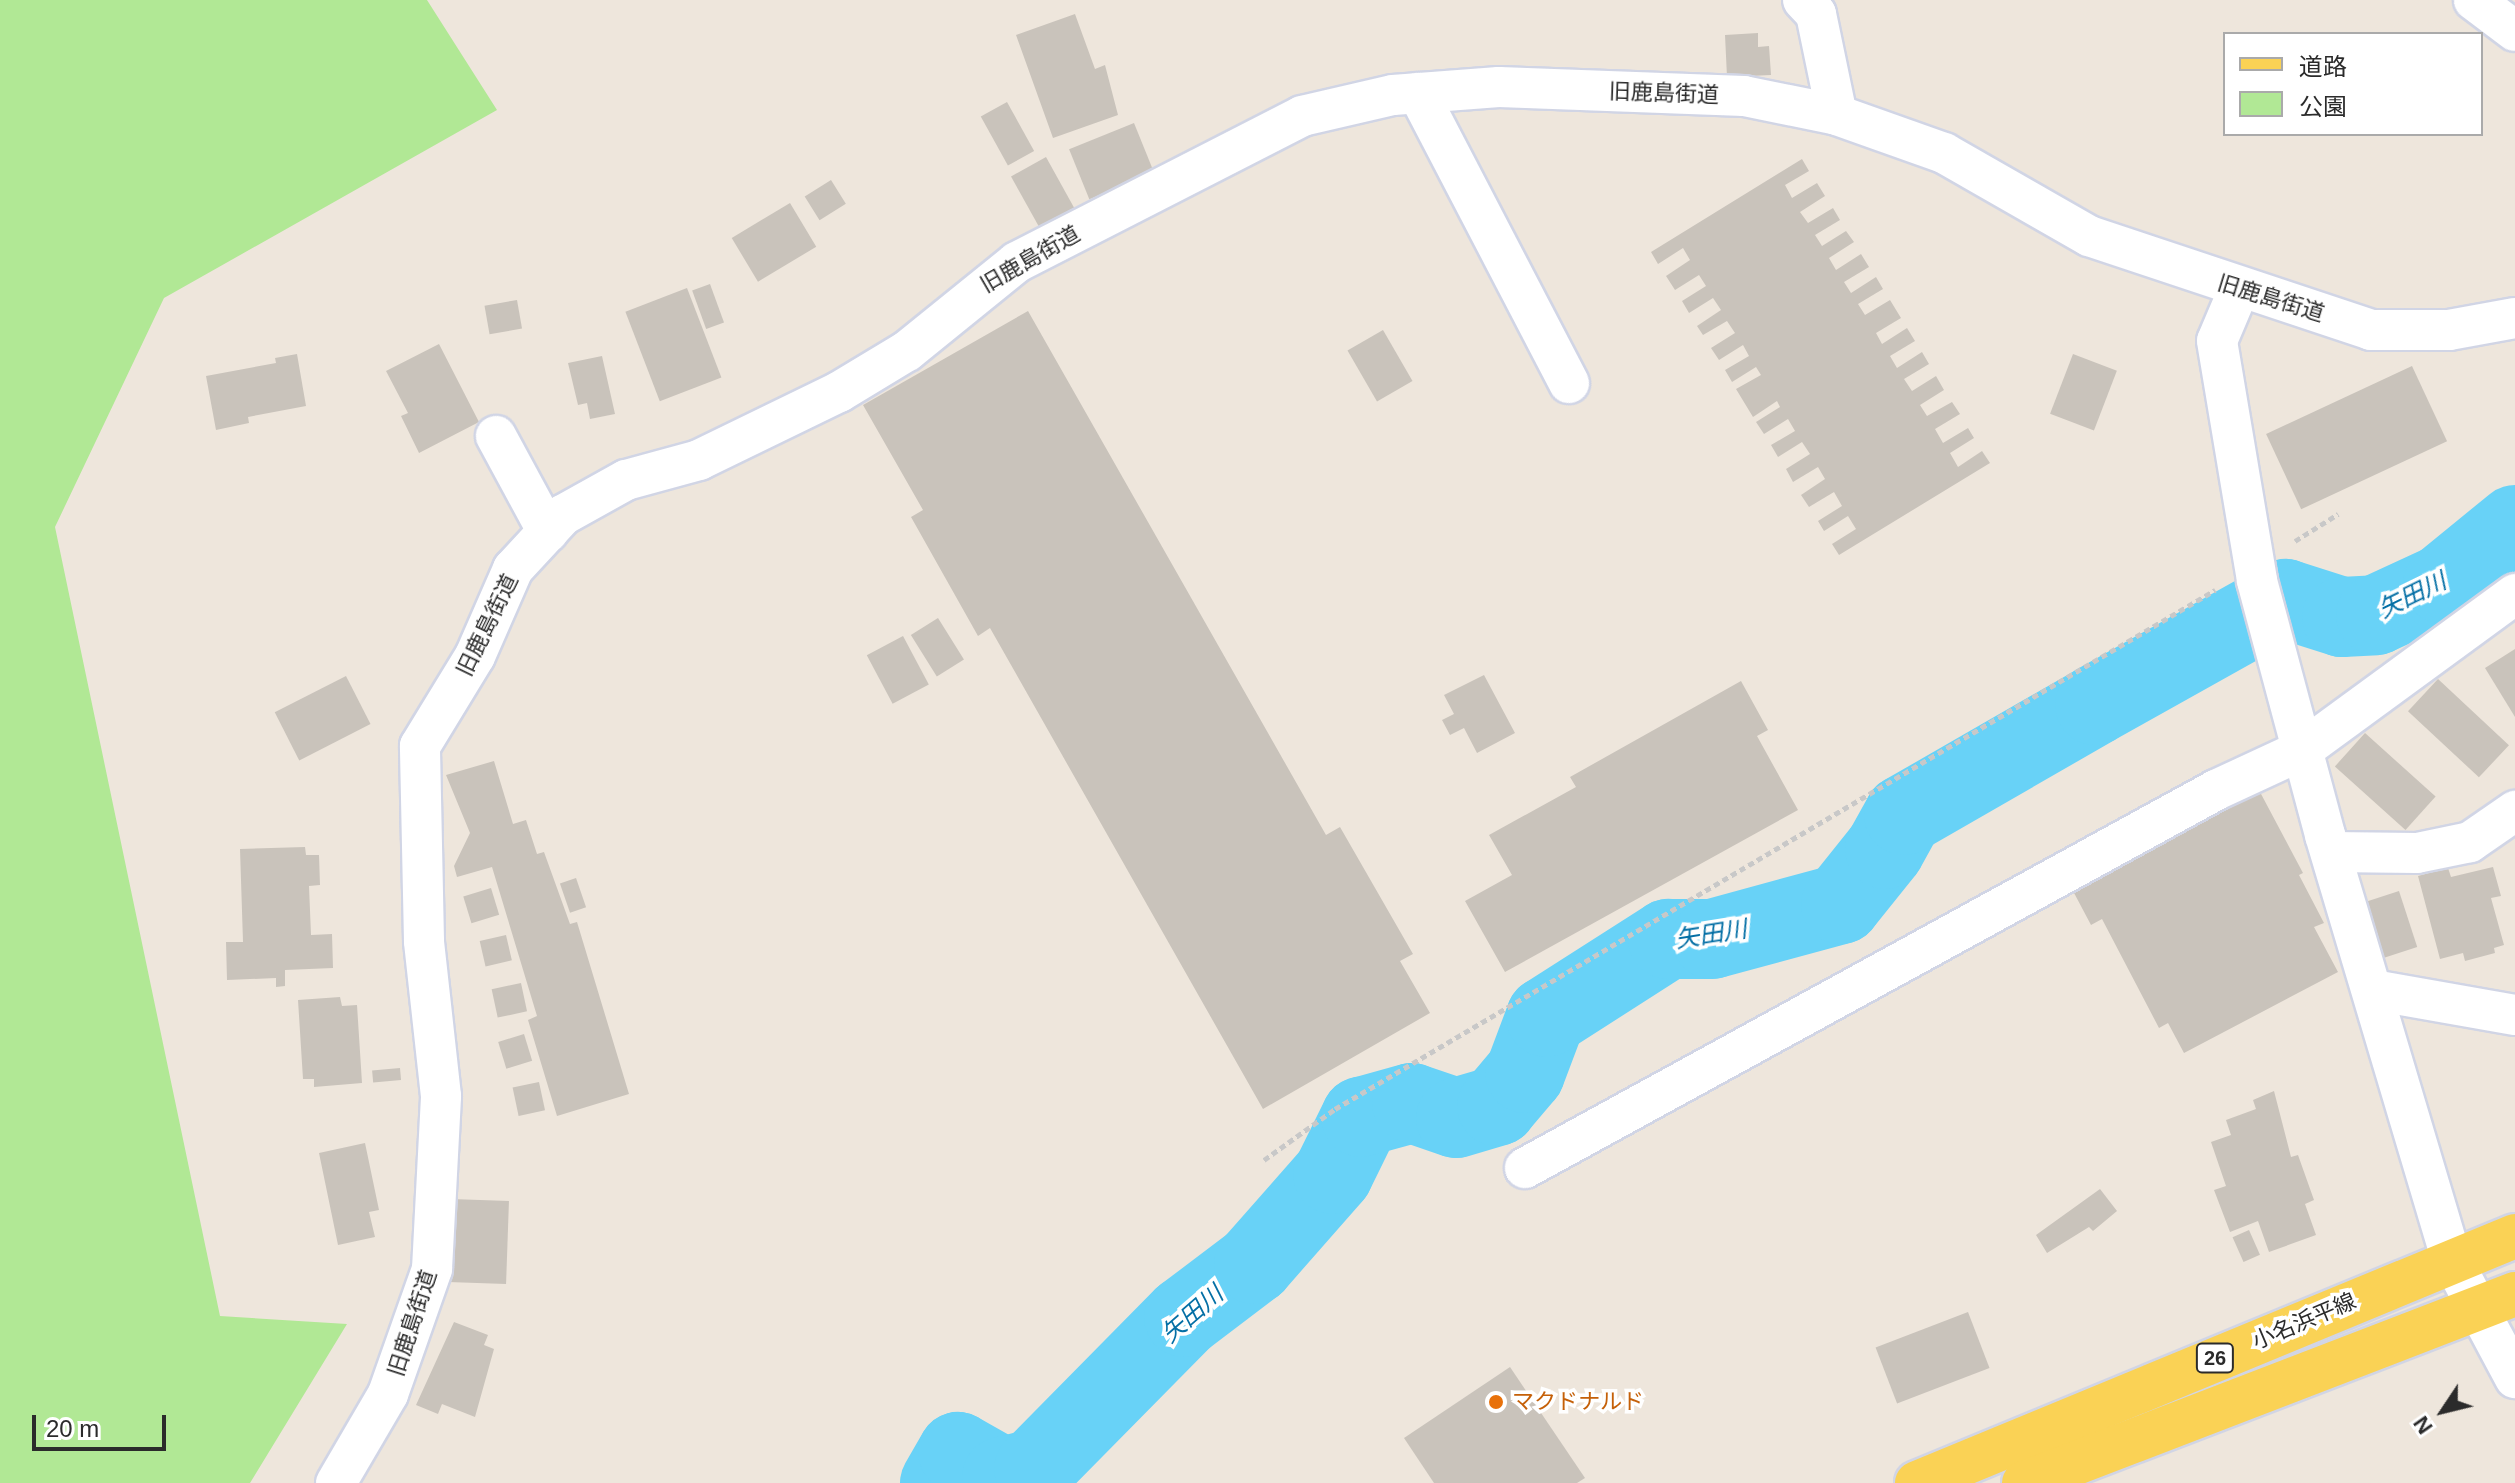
<!DOCTYPE html>
<html>
<head>
<meta charset="utf-8">
<style>
  body { margin:0 }
  #map { position:relative; width:2515px; height:1483px; overflow:hidden; background:#eee6dc; font-family:Arial,"Noto Sans JP",sans-serif }
  div>[style] { position:absolute }
  [style*='--x'] { left:calc(var(--x)*1px); top:calc(var(--y)*1px); width:calc(var(--w)*1px); rotate:calc(var(--a)*1deg) }
  .green>* { inset:0; background:#b1e895 }
  .river>* { height:80px; margin:-40px; padding:0 40px; transform-origin:40px; border-radius:40px; background:#68d2f7 }
  .building>* { inset:0; background:#c9c3bb; transform-origin:0 0 }
  .path>* { height:5px; margin-top:-2.5px; transform-origin:0; background:repeating-linear-gradient(90deg,#c8c8c8 0 6px,transparent 0 10px) }
  .roads { filter:drop-shadow(2px 0 #d1d5e5) drop-shadow(-2px 0 #d1d5e5) drop-shadow(0 2px #d1d5e5) drop-shadow(0 -2px #d1d5e5) }
  .street>* { height:40px; margin:-20px; padding:0 20px; transform-origin:20px; border-radius:20px; background:#fff }
  .primary>* { height:44px; margin:-22px; padding:0 22px; transform-origin:22px; border-radius:22px; background:#fad255 }
  .dots>* { width:22px; height:22px; translate:-50% -50%; box-sizing:border-box; border:4px solid #fff; border-radius:50% }
  span { translate:-50% -50%; white-space:nowrap; text-align:center; line-height:1.15; -webkit-text-stroke:7px #fff; paint-order:stroke }
  .shield-label span { padding:2px 6px; background:#fff; border:2px solid; border-radius:6px; -webkit-text-stroke-width:0 }
  .shield-label { font-size:20px; color:#2b2b2b; font-weight:700 }
  .street-label { font-size:22px; color:#2b2b2b }
  .food-label { font-size:22px; color:#c56008 }
  .left { translate:0 -50%; text-align:left }
  .water-label { font-size:24px; color:#046fa5; font-style:italic }
  .legend { position:absolute; left:2223px; top:32px; width:260px; height:104px; box-sizing:border-box; background:#fff; border:2px solid #aaa; margin:0; padding:10px 14px; list-style:none; font-size:24px; color:#2b2b2b }
  .legend li { display:flex; align-items:center; gap:16px; height:40px }
  .legend b { width:40px; border:2px solid #aaa }
  .north { position:absolute; left:2403px; top:1371px; width:80px; height:80px; -webkit-text-stroke:6px #fff; paint-order:stroke; rotate:235deg; font-size:22px; font-weight:700; line-height:32px; text-align:center; color:#2b2b2b }
  .north::after { content:''; display:block; margin:auto; width:28px; height:36px; background:#2b2b2b; clip-path:polygon(50% 0,100% 100%,50% 72%,0 100%) }
  .scale { position:absolute; left:32px; top:1415px; width:134px; height:36px; box-sizing:border-box; border:4px solid #2b2b2b; border-top:0; padding-left:10px; font-size:24px; line-height:28px; white-space:nowrap; color:#2b2b2b; -webkit-text-stroke:6px #fff; paint-order:stroke }
</style>
</head>
<body>
<div id="map">
  <div class="green">
    <i style="clip-path:polygon(0 0,427px 0,497px 110px,164px 298px,55px 527px,220px 1316px,347px 1324px,250px 1483px,0 1483px)"></i>
  </div>
  <div class="river">
    <i style="--x:940;--y:1483;--w:36;--a:-60"></i>
    <i style="--x:958;--y:1452;--w:51;--a:29.6"></i>
    <i style="--x:1002;--y:1477;--w:33;--a:-14"></i>
    <i style="--x:1034;--y:1469;--w:214;--a:-45.4"></i>
    <i style="--x:1184;--y:1317;--w:88;--a:-37.1"></i>
    <i style="--x:1254;--y:1264;--w:120;--a:-48.7"></i>
    <i style="--x:1333;--y:1174;--w:64;--a:-63.8"></i>
    <i style="--x:1361;--y:1117;--w:53;--a:-15.4"></i>
    <i style="--x:1412;--y:1103;--w:46;--a:18.8"></i>
    <i style="--x:1456;--y:1118;--w:43;--a:-16.3"></i>
    <i style="--x:1497;--y:1106;--w:43;--a:-49.7"></i>
    <i style="--x:1525;--y:1073;--w:60;--a:-69.4"></i>
    <i style="--x:1546;--y:1017;--w:145;--a:-32.6"></i>
    <i style="--x:1668;--y:939;--w:44;--a:0"></i>
    <i style="--x:1712;--y:939;--w:134;--a:-15.2"></i>
    <i style="--x:1841;--y:904;--w:70;--a:-51.3"></i>
    <i style="--x:1885;--y:849;--w:39;--a:-61"></i>
    <i style="--x:1904;--y:815;--w:220;--a:-29.9"></i>
    <i style="--x:2095;--y:705;--w:218;--a:-29.2"></i>
    <i style="--x:2285;--y:599;--w:60;--a:17.5"></i>
    <i style="--x:2342;--y:617;--w:34;--a:-3"></i>
    <i style="--x:2376;--y:615;--w:74;--a:-24.8"></i>
    <i style="--x:2443;--y:584;--w:93;--a:-39.3"></i>
  </div>
  <div class="building">
    <i style="clip-path:polygon(1075px 14px,1095px 69px,1105px 65px,1118px 115px,1053px 138px,1016px 35px)"></i>
    <i style="clip-path:polygon(1758px 33px,1758px 47px,1769px 46px,1771px 75px,1727px 77px,1725px 35px)"></i>
    <i style="left:1007px;top:102px;width:56px;height:30px;rotate:61deg"></i>
    <i style="left:1134px;top:123px;width:54px;height:70px;rotate:68deg"></i>
    <i style="left:1046px;top:157px;width:58px;height:40px;rotate:61deg"></i>
    <i style="clip-path:polygon(1802px 159px,1809px 171px,1785px 185px,1792px 198px,1817px 183px,1825px 196px,1800px 212px,1808px 223px,1833px 208px,1840px 220px,1815px 235px,1822px 246px,1846px 231px,1854px 242px,1829px 258px,1836px 270px,1861px 254px,1869px 267px,1844px 282px,1851px 293px,1876px 277px,1883px 289px,1858px 304px,1865px 315px,1890px 300px,1901px 318px,1876px 333px,1882px 344px,1907px 328px,1915px 341px,1890px 356px,1897px 368px,1922px 352px,1929px 364px,1904px 379px,1912px 391px,1936px 376px,1944px 390px,1920px 405px,1927px 416px,1952px 402px,1960px 414px,1935px 429px,1943px 443px,1968px 428px,1974px 438px,1950px 453px,1958px 467px,1982px 451px,1990px 463px,1839px 555px,1832px 544px,1856px 529px,1848px 516px,1824px 531px,1818px 521px,1842px 506px,1834px 492px,1809px 507px,1801px 495px,1825px 479px,1818px 467px,1793px 482px,1786px 469px,1810px 454px,1802px 442px,1778px 457px,1771px 445px,1795px 431px,1788px 419px,1764px 434px,1756px 422px,1780px 407px,1777px 401px,1753px 417px,1736px 389px,1761px 375px,1756px 367px,1732px 382px,1725px 370px,1749px 356px,1743px 345px,1719px 360px,1711px 348px,1735px 333px,1727px 321px,1703px 335px,1697px 326px,1721px 310px,1713px 298px,1689px 313px,1682px 301px,1706px 286px,1699px 275px,1675px 290px,1666px 276px,1690px 260px,1683px 248px,1658px 264px,1651px 252px)"></i>
    <i style="left:831px;top:180px;width:28px;height:31px;rotate:58deg"></i>
    <i style="left:790px;top:203px;width:51px;height:68px;rotate:59deg"></i>
    <i style="left:710px;top:284px;width:41px;height:19px;rotate:70deg"></i>
    <i style="left:687px;top:288px;width:96px;height:66px;rotate:69deg"></i>
    <i style="left:517px;top:300px;width:29px;height:33px;rotate:80deg"></i>
    <i style="clip-path:polygon(1028px 311px,1326px 835px,1340px 827px,1413px 954px,1400px 961px,1430px 1013px,1263px 1109px,990px 628px,978px 636px,911px 517px,923px 510px,863px 405px)"></i>
    <i style="left:1383px;top:330px;width:59px;height:41px;rotate:60deg"></i>
    <i style="clip-path:polygon(439px 344px,479px 422px,419px 453px,401px 416px,408px 413px,386px 371px)"></i>
    <i style="clip-path:polygon(297px 354px,306px 406px,248px 417px,249px 423px,216px 430px,206px 376px,276px 363px,275px 358px)"></i>
    <i style="left:2073px;top:354px;width:47px;height:64px;rotate:21deg"></i>
    <i style="clip-path:polygon(602px 356px,615px 414px,590px 419px,587px 403px,578px 405px,568px 363px)"></i>
    <i style="left:2412px;top:366px;width:83px;height:161px;rotate:65deg"></i>
    <i style="left:938px;top:618px;width:49px;height:32px;rotate:58deg"></i>
    <i style="left:903px;top:636px;width:55px;height:41px;rotate:62deg"></i>
    <i style="clip-path:polygon(2515px 649px,2515px 717px,2485px 668px)"></i>
    <i style="clip-path:polygon(1484px 675px,1515px 733px,1477px 753px,1464px 728px,1450px 735px,1442px 720px,1454px 714px,1444px 695px)"></i>
    <i style="left:346px;top:676px;width:54px;height:80px;rotate:63deg"></i>
    <i style="left:2438px;top:679px;width:97px;height:44px;rotate:43deg"></i>
    <i style="clip-path:polygon(1741px 681px,1768px 730px,1757px 736px,1798px 810px,1505px 972px,1465px 901px,1512px 875px,1489px 835px,1576px 787px,1570px 777px)"></i>
    <i style="left:2365px;top:733px;width:95px;height:45px;rotate:42deg"></i>
    <i style="clip-path:polygon(494px 761px,513px 824px,526px 820px,537px 854px,544px 852px,570px 924px,577px 922px,629px 1094px,557px 1116px,528px 1020px,537px 1016px,492px 867px,457px 877px,454px 866px,470px 833px,446px 775px)"></i>
    <i style="clip-path:polygon(2260px 792px,2303px 873px,2299px 875px,2324px 923px,2314px 927px,2338px 972px,2184px 1053px,2168px 1023px,2159px 1028px,2102px 919px,2091px 925px,2073px 891px)"></i>
    <i style="clip-path:polygon(305px 847px,306px 855px,319px 855px,320px 885px,309px 886px,311px 935px,332px 934px,333px 968px,285px 970px,285px 986px,276px 987px,276px 978px,227px 980px,226px 942px,243px 942px,240px 849px)"></i>
    <i style="clip-path:polygon(2493px 867px,2501px 896px,2491px 898px,2504px 945px,2494px 948px,2495px 953px,2465px 961px,2463px 953px,2440px 959px,2418px 876px,2448px 868px,2451px 877px)"></i>
    <i style="left:576px;top:878px;width:31px;height:17px;rotate:71deg"></i>
    <i style="left:491px;top:888px;width:28px;height:29px;rotate:73deg"></i>
    <i style="left:2399px;top:891px;width:59px;height:38px;rotate:72deg"></i>
    <i style="left:506px;top:935px;width:26px;height:27px;rotate:77deg"></i>
    <i style="left:521px;top:983px;width:29px;height:30px;rotate:78deg"></i>
    <i style="clip-path:polygon(340px 997px,342px 1006px,357px 1005px,362px 1083px,314px 1087px,314px 1079px,303px 1079px,298px 1000px)"></i>
    <i style="left:524px;top:1034px;width:28px;height:27px;rotate:73deg"></i>
    <i style="left:400px;top:1068px;width:12px;height:28px;rotate:85deg"></i>
    <i style="left:539px;top:1082px;width:29px;height:27px;rotate:78deg"></i>
    <i style="clip-path:polygon(2274px 1091px,2291px 1157px,2298px 1155px,2314px 1200px,2305px 1204px,2316px 1235px,2269px 1252px,2258px 1221px,2230px 1232px,2214px 1190px,2226px 1186px,2211px 1142px,2231px 1135px,2226px 1120px,2256px 1109px,2253px 1100px)"></i>
    <i style="clip-path:polygon(365px 1143px,379px 1210px,369px 1212px,375px 1237px,338px 1245px,319px 1153px)"></i>
    <i style="clip-path:polygon(2100px 1189px,2117px 1211px,2093px 1231px,2089px 1227px,2047px 1253px,2036px 1235px)"></i>
    <i style="left:451px;top:1199px;width:58px;height:83px;rotate:2deg"></i>
    <i style="left:2249px;top:1230px;width:27px;height:18px;rotate:66deg"></i>
    <i style="left:1968px;top:1312px;width:60px;height:99px;rotate:69deg"></i>
    <i style="clip-path:polygon(454px 1322px,488px 1335px,484px 1345px,494px 1349px,475px 1417px,442px 1404px,438px 1414px,416px 1405px)"></i>
    <i style="clip-path:polygon(1510px 1367px,1585px 1478px,1577px 1483px,1434px 1483px,1404px 1438px)"></i>
  </div>
  <div class="path">
    <i style="--x:2295;--y:541;--w:51;--a:-32.1"></i>
    <i style="--x:1264;--y:1160;--w:87;--a:-35.7"></i>
    <i style="--x:1335;--y:1109;--w:1022;--a:-30.53"></i>
  </div>
  <div class="roads">
    <div class="street">
      <i style="--x:1803;--y:0;--w:19;--a:47"></i>
      <i style="--x:1816;--y:14;--w:103;--a:78.3"></i>
      <i style="--x:2474;--y:0;--w:51;--a:37.1"></i>
      <i style="--x:1418;--y:93;--w:327;--a:62.5"></i>
      <i style="--x:2239;--y:289;--w:56;--a:112.9"></i>
      <i style="--x:2217;--y:341;--w:243;--a:80.5"></i>
      <i style="--x:2257;--y:581;--w:263;--a:75"></i>
      <i style="--x:2325;--y:835;--w:444;--a:73.4"></i>
      <i style="--x:2452;--y:1260;--w:134;--a:61.9"></i>
      <i style="--x:496;--y:436;--w:109;--a:61.6"></i>
      <i style="--x:2331;--y:852;--w:86;--a:0.7"></i>
      <i style="--x:2417;--y:853;--w:54;--a:-11.7"></i>
      <i style="--x:2470;--y:842;--w:55;--a:-34.6"></i>
      <i style="--x:2373;--y:990;--w:144;--a:10"></i>
      <i style="--x:1525;--y:1168;--w:788;--a:-28.68"></i>
      <i style="--x:2216;--y:790;--w:95;--a:-24.9"></i>
      <i style="--x:2302;--y:750;--w:264;--a:-36.2"></i>
      <i style="--x:336;--y:1483;--w:103;--a:-59.7"></i>
      <i style="--x:388;--y:1394;--w:133;--a:-70.6"></i>
      <i style="--x:432;--y:1269;--w:173;--a:-87"></i>
      <i style="--x:441;--y:1096;--w:156;--a:-96.3"></i>
      <i style="--x:424;--y:941;--w:195;--a:-91.2"></i>
      <i style="--x:420;--y:746;--w:105;--a:-58.6"></i>
      <i style="--x:475;--y:656;--w:95;--a:-66.4"></i>
      <i style="--x:513;--y:569;--w:74;--a:-47.2"></i>
      <i style="--x:563;--y:515;--w:72;--a:-29.1"></i>
      <i style="--x:626;--y:480;--w:76;--a:-15.3"></i>
      <i style="--x:699;--y:460;--w:156;--a:-25.9"></i>
      <i style="--x:839;--y:392;--w:79;--a:-31.1"></i>
      <i style="--x:907;--y:351;--w:141;--a:-39"></i>
      <i style="--x:1017;--y:262;--w:320;--a:-27.1"></i>
      <i style="--x:1302;--y:116;--w:93;--a:-13"></i>
      <i style="--x:1393;--y:95;--w:106;--a:-4.3"></i>
      <i style="--x:1499;--y:87;--w:245;--a:2.1"></i>
      <i style="--x:1744;--y:96;--w:95;--a:11.5"></i>
      <i style="--x:1837;--y:115;--w:114;--a:19.6"></i>
      <i style="--x:1944;--y:153;--w:167;--a:29.8"></i>
      <i style="--x:2089;--y:236;--w:297;--a:18.4"></i>
      <i style="--x:2371;--y:330;--w:78;--a:0"></i>
      <i style="--x:2449;--y:330;--w:67;--a:-10.3"></i>
    </div>
    <div class="primary">
      <i style="--x:1917;--y:1483;--w:647;--a:-22.44"></i>
      <i style="--x:2024;--y:1483;--w:526;--a:-21.05"></i>
    </div>
  </div>
  <div class="dots">
    <i style="left:1496px;top:1402px;background:#e8710a"></i>
  </div>
  <div class="shield-label">
    <span style="left:2215px;top:1358px">26</span>
  </div>
  <div class="street-label">
    <span style="left:1664px;top:93px;rotate:2deg">旧鹿島街道</span>
    <span style="left:1030px;top:259px;rotate:-30deg">旧鹿島街道</span>
    <span style="left:2271px;top:298px;rotate:17deg">旧鹿島街道</span>
    <span style="left:487px;top:625px;rotate:-64deg">旧鹿島街道</span>
    <span style="left:2304px;top:1321px;rotate:-23deg">小名浜平線</span>
    <span style="left:412px;top:1323px;rotate:-72deg">旧鹿島街道</span>
  </div>
  <div class="food-label">
    <span class="left" style="left:1512px;top:1402px">マクドナルド</span>
  </div>
  <div class="water-label">
    <span style="left:2412px;top:595px;rotate:-26deg">矢田川</span>
    <span style="left:1711px;top:934px;rotate:-9deg">矢田川</span>
    <span style="left:1192px;top:1314px;rotate:-41deg">矢田川</span>
  </div>
  <ul class="legend">
  <li><b style="height:10px;background:#fad255"></b>道路</li>
  <li><b style="height:22px;background:#b1e895"></b>公園</li>
  </ul>
  <div class="north">N</div>
  <div class="scale">20 m</div>
</div>
</body>
</html>
